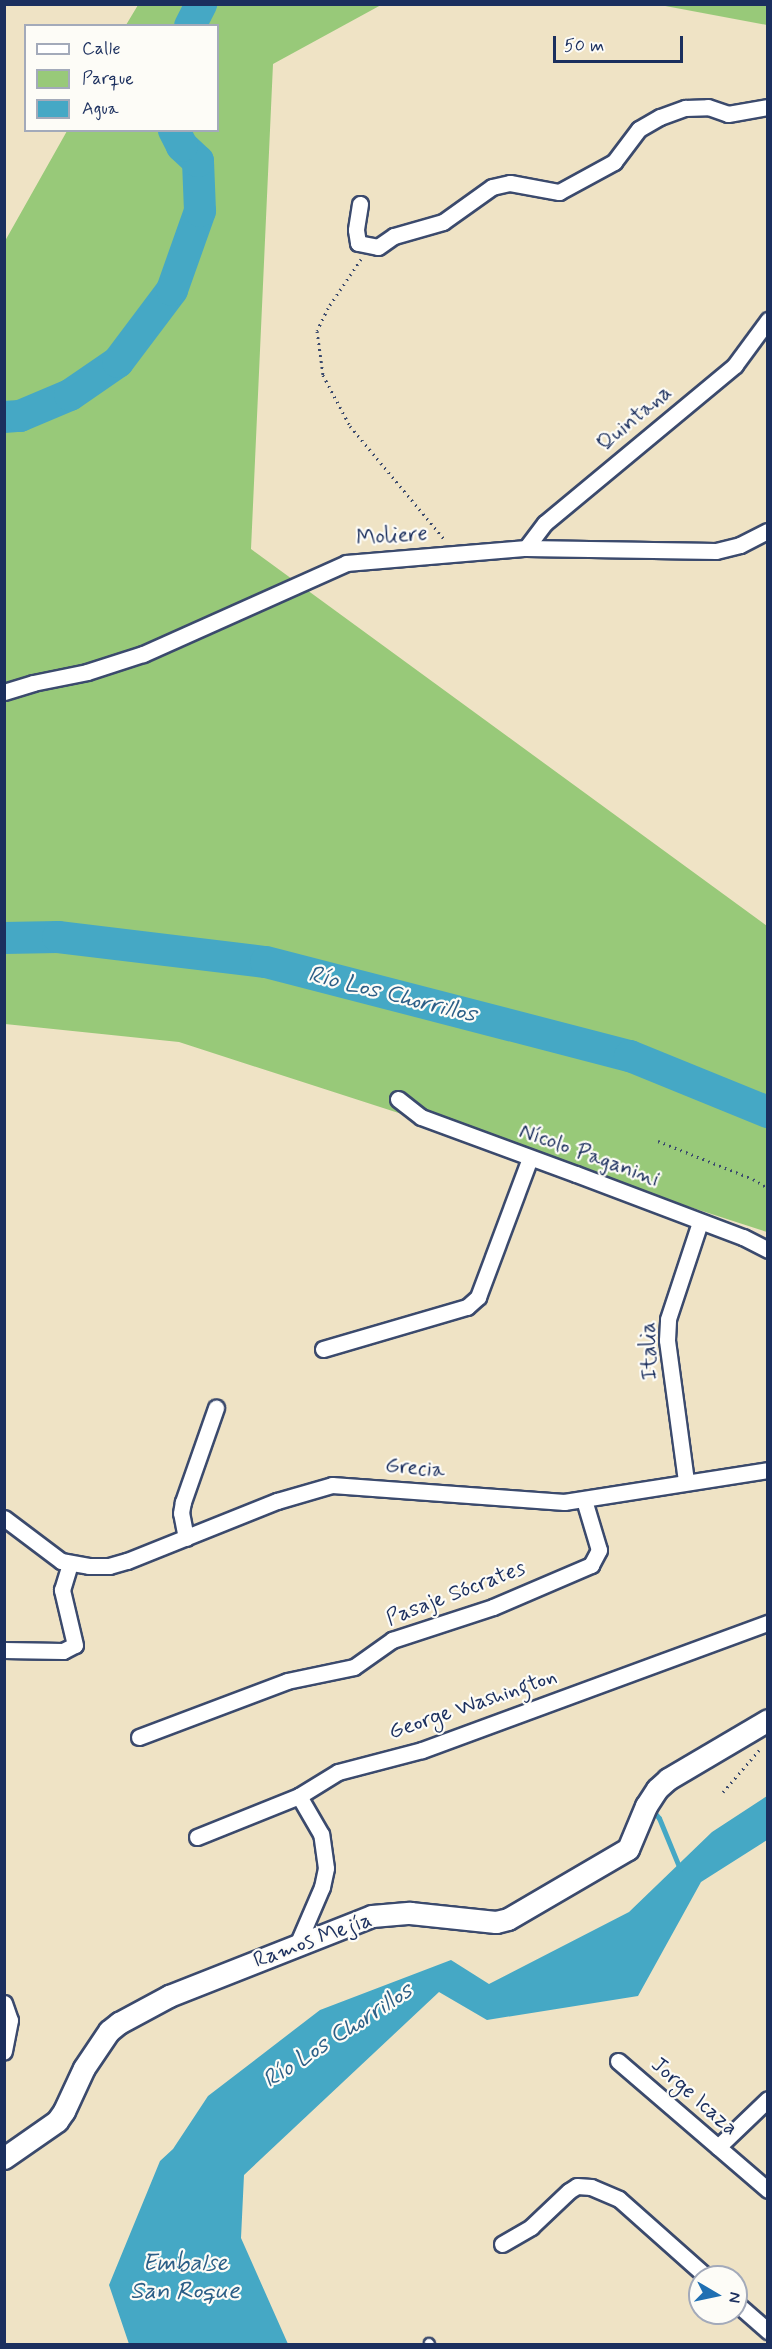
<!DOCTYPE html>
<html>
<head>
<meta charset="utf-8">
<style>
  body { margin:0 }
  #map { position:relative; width:772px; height:2349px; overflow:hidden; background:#efe3c5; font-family:Mynerve,sans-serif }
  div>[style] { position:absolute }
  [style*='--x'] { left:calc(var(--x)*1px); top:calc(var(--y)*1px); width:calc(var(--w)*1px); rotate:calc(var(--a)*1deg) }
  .green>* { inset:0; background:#98c979 }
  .water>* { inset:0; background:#45a8c5 }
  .stream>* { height:5px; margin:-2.5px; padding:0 2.5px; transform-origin:2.5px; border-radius:2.5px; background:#45a8c5 }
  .river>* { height:32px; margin:-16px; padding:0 16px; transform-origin:16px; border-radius:16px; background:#45a8c5 }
  .path>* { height:3px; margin-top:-1.5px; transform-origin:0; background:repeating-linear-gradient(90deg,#3b4a6d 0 1.5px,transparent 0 6px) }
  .roads { filter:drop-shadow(2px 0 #3b4a6d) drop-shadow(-2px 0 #3b4a6d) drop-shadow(0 2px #3b4a6d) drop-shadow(0 -2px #3b4a6d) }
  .lane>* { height:8px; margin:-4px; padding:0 4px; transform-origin:4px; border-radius:4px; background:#fff }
  .street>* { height:15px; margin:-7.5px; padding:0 7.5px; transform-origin:7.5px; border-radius:7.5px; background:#fff }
  .secondary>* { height:21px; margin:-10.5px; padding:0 10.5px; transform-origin:10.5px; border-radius:10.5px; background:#fff }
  span { translate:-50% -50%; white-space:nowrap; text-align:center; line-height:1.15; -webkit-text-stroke:4.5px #fdfcf7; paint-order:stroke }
  .street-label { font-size:22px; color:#1b2f5e }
  .water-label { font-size:24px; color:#2c5f87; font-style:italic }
  .frame { position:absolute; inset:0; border:6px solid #1b2f5e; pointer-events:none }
  .legend { position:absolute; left:24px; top:24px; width:195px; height:108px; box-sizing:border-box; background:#fdfcf7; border:2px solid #a3aaba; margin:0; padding:8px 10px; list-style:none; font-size:18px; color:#1b2f5e }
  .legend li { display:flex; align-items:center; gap:12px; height:30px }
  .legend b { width:30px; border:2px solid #a3aaba }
  .north { position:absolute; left:688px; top:2265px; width:60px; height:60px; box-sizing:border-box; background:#fdfcf7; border:2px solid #a3aaba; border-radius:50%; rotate:99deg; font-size:16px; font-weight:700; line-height:24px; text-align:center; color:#1b2f5e }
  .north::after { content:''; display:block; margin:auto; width:21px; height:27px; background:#1f6fb2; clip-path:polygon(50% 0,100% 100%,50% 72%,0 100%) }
  .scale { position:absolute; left:553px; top:36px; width:130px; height:27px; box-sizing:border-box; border:3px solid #1b2f5e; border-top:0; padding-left:8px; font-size:18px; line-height:21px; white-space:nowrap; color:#1b2f5e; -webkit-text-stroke:4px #fdfcf7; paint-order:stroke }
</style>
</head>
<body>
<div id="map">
  <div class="green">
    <i style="clip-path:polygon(138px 5px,381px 5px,273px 64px,251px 549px,767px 926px,767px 1232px,179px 1042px,5px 1024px,5px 241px,67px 131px,218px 130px,218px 26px,126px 25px)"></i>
    <i style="clip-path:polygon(660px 5px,767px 5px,767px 25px)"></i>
  </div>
  <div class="water">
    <i style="clip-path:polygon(767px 1796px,767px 1840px,701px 1882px,638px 1996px,487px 2020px,439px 1992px,244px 2175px,241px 2238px,288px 2344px,129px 2344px,109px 2285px,160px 2161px,173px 2149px,208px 2096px,320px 2010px,451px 1960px,489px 1984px,629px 1912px,712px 1832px)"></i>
  </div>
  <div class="stream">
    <i style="--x:650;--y:1807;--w:14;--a:51"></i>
    <i style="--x:659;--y:1818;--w:55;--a:67.6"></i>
  </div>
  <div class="river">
    <i style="--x:190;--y:26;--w:25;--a:-63"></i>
    <i style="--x:4;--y:417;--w:16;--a:-4"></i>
    <i style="--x:20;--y:416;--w:54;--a:-22.8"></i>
    <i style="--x:70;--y:395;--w:58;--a:-34.5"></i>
    <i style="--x:118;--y:362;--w:90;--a:-53.1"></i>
    <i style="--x:172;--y:290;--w:84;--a:-70.5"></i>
    <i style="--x:200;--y:211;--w:50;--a:-92.3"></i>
    <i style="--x:198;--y:161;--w:22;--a:-137"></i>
    <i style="--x:182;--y:146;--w:18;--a:-117"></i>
    <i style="--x:4;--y:938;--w:54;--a:-1.1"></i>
    <i style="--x:58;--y:937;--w:209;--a:6.9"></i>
    <i style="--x:266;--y:962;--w:376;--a:14.5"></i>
    <i style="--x:630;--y:1056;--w:149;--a:22.1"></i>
  </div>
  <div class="path">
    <i style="--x:361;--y:259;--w:59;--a:124"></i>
    <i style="--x:328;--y:308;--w:25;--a:116"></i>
    <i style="--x:317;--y:331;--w:44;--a:82.2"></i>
    <i style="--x:323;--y:375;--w:58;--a:62.1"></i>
    <i style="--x:350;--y:426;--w:148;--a:50.2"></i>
    <i style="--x:658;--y:1141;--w:102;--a:21.8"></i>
    <i style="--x:753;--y:1179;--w:17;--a:31"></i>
    <i style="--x:723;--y:1792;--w:58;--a:-49.2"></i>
  </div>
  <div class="roads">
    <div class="lane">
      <i style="--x:429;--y:2343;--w:1;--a:45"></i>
    </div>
    <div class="street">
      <i style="--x:360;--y:204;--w:26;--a:99"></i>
      <i style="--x:356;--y:230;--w:13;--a:81"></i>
      <i style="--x:358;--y:243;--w:20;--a:11"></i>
      <i style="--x:378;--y:247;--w:19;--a:-35"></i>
      <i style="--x:394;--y:236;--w:51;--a:-15.9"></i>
      <i style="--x:443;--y:222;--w:60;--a:-35.5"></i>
      <i style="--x:492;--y:187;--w:18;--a:-13"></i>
      <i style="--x:510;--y:183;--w:50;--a:10.4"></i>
      <i style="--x:559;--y:192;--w:63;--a:-28.6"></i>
      <i style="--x:614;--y:162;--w:41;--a:-52.9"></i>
      <i style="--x:639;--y:129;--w:24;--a:-30"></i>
      <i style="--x:660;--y:117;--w:27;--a:-20"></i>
      <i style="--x:685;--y:108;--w:23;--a:-2"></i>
      <i style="--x:708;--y:107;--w:21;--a:19"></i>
      <i style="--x:728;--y:114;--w:41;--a:-9.9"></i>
      <i style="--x:526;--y:548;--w:31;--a:-53"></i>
      <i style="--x:545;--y:523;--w:247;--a:-39.7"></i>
      <i style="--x:735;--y:365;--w:56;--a:-53.7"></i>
      <i style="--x:4;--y:692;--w:30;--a:-17"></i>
      <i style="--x:33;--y:683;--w:55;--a:-11.5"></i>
      <i style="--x:87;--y:672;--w:59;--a:-17.8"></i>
      <i style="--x:143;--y:654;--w:222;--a:-24.1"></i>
      <i style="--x:346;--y:563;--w:181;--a:-4.8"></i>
      <i style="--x:526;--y:548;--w:190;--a:0.9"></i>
      <i style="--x:716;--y:551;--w:25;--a:-14"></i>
      <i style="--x:740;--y:545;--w:31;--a:-27"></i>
      <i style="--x:398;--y:1099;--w:29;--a:38"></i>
      <i style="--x:421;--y:1117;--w:165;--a:20.2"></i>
      <i style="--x:576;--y:1174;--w:178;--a:20.7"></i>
      <i style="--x:743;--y:1237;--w:28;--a:27"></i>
      <i style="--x:323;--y:1349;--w:150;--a:-16.3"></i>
      <i style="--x:467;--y:1307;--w:15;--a:-42"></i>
      <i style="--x:478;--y:1297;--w:148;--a:-69.5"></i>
      <i style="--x:686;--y:1481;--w:142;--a:-97.7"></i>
      <i style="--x:667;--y:1340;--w:21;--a:-87"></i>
      <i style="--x:668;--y:1319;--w:102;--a:-71.7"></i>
      <i style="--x:4;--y:1518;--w:71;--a:37"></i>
      <i style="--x:61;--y:1561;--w:28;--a:10"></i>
      <i style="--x:89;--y:1566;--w:20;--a:0"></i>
      <i style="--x:109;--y:1566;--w:19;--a:-16"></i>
      <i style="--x:127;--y:1561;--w:162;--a:-21.8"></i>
      <i style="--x:277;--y:1501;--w:57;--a:-16.2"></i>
      <i style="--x:332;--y:1485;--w:233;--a:4.2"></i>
      <i style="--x:564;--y:1502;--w:206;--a:-8.9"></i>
      <i style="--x:186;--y:1538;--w:25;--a:-101"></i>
      <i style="--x:181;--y:1513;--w:11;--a:-80"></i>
      <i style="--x:183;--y:1502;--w:100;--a:-70.7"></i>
      <i style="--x:4;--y:1650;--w:59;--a:1"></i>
      <i style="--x:63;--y:1651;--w:13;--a:-27"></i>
      <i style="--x:75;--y:1645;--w:57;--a:-103.3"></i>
      <i style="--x:62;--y:1590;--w:27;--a:-73"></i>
      <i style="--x:139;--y:1737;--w:158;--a:-20.7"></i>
      <i style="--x:287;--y:1681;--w:68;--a:-11.8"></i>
      <i style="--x:354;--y:1667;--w:47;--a:-35.4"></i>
      <i style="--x:392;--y:1640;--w:106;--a:-18.1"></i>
      <i style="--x:493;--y:1607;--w:107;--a:-23.2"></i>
      <i style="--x:591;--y:1565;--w:17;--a:-62"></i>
      <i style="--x:599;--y:1550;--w:52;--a:-106.7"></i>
      <i style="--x:197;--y:1837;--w:110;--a:-21.9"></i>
      <i style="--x:299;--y:1796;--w:46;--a:-31.6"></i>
      <i style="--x:338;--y:1772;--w:87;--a:-14.7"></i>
      <i style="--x:422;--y:1750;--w:369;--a:-20.2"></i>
      <i style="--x:297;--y:1945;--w:63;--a:-66.7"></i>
      <i style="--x:322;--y:1887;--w:19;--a:-78"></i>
      <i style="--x:326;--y:1868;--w:34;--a:-98"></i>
      <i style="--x:321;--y:1834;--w:44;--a:-120.1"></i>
      <i style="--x:4;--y:2003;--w:18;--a:71"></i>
      <i style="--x:10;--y:2020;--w:32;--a:101"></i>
      <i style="--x:618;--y:2061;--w:198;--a:40.7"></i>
      <i style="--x:718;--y:2147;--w:69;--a:-43.8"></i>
      <i style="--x:502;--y:2244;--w:34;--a:-30"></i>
      <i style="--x:531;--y:2227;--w:52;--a:-43.5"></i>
      <i style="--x:569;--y:2191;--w:9;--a:-32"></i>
      <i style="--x:577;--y:2186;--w:14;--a:4"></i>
      <i style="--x:591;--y:2187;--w:30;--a:23"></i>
      <i style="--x:619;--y:2199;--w:118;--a:41.6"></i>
      <i style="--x:736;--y:2303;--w:43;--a:41.2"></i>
    </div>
    <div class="secondary">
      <i style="--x:4;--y:2158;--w:65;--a:-34.9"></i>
      <i style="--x:57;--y:2121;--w:12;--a:-55"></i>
      <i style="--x:64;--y:2111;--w:47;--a:-65.1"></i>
      <i style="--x:84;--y:2068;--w:45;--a:-56"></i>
      <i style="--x:109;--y:2031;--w:13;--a:-39"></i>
      <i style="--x:119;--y:2023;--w:57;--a:-28.4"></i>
      <i style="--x:169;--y:1996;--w:218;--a:-21.5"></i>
      <i style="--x:372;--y:1916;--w:38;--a:-5"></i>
      <i style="--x:410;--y:1913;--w:86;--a:6"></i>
      <i style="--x:496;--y:1922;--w:12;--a:-14"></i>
      <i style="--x:508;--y:1919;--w:139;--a:-30.3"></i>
      <i style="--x:628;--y:1849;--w:47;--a:-67.3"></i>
      <i style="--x:646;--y:1806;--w:20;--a:-57"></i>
      <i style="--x:657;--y:1789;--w:15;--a:-42"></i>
      <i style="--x:668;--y:1779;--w:116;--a:-30.5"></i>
    </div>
  </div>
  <div class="street-label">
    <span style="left:635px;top:419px;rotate:-40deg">Quintana</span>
    <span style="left:392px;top:537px;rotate:-4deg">Moliere</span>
    <span style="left:589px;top:1156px;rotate:20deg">Nícolo Paganini</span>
    <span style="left:650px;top:1351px;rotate:-92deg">Italia</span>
    <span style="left:415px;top:1469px;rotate:5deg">Grecia</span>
    <span style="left:456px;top:1594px;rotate:-21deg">Pasaje Sócrates</span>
    <span style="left:473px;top:1705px;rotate:-19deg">George Washington</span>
    <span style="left:313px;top:1941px;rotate:-20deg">Ramos Mejía</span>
    <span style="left:694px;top:2097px;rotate:41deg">Jorge Icaza</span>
  </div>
  <div class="water-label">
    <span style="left:392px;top:995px;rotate:14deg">Río Los Chorrillos</span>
    <span style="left:338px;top:2036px;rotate:-33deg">Río Los Chorrillos</span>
    <span style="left:185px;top:2278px">Embalse<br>San Roque</span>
  </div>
  <div class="frame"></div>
  <ul class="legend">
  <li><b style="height:8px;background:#fff"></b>Calle</li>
  <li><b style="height:16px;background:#98c979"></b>Parque</li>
  <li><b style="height:16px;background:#45a8c5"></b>Agua</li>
  </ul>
  <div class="north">N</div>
  <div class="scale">50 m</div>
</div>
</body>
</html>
